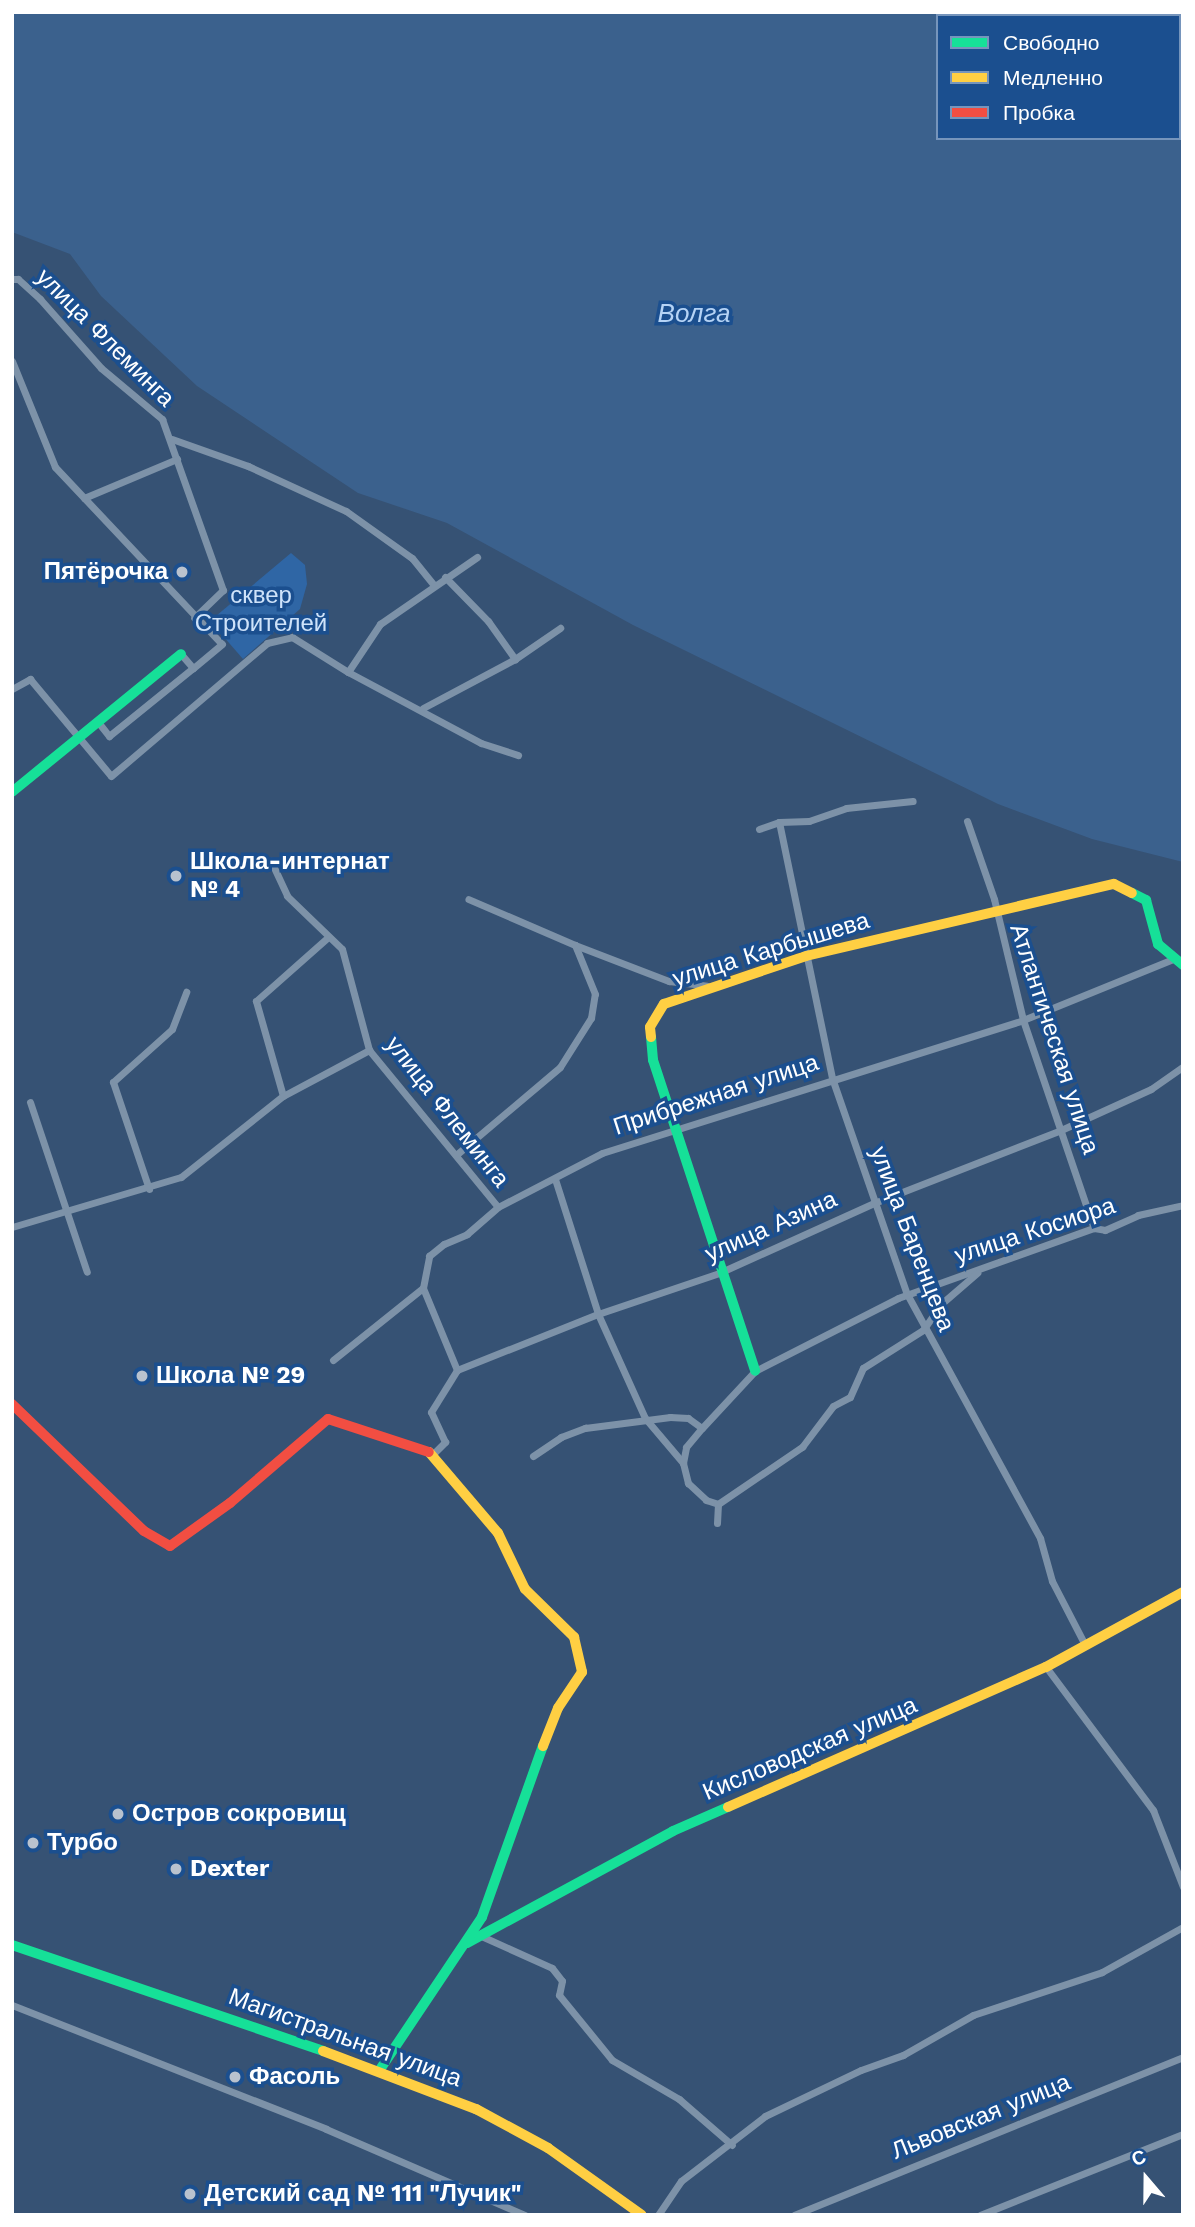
<!DOCTYPE html>
<html>
<head>
<meta charset="utf-8">
<style>
  body { margin:0 }
  #map { position:relative; width:1195px; height:2227px; overflow:hidden; background:#365274; font-family:"Work Sans",sans-serif }
  div>[style] { position:absolute }
  [style*='--x'] { left:calc(var(--x)*1px); top:calc(var(--y)*1px); width:calc(var(--w)*1px); rotate:calc(var(--a)*1deg) }
  .green>* { inset:0; background:#2f66a5 }
  .water>* { inset:0; background:#3b618d }
  .street>* { height:7px; margin:-3.5px; padding:0 3.5px; transform-origin:3.5px; border-radius:3.5px; background:#7d92a8 }
  .fast>* { height:10px; margin:-5px; padding:0 5px; transform-origin:5px; border-radius:5px; background:#16e098 }
  .slow>* { height:10px; margin:-5px; padding:0 5px; transform-origin:5px; border-radius:5px; background:#ffcf43 }
  .jam>* { height:10px; margin:-5px; padding:0 5px; transform-origin:5px; border-radius:5px; background:#f24e42 }
  .dots>* { width:19px; height:19px; translate:-50% -50%; box-sizing:border-box; border:4px solid #1b4f8f; border-radius:50% }
  span { translate:-50% -50%; white-space:nowrap; text-align:center; line-height:1.15; -webkit-text-stroke:7px #1b4f8f; paint-order:stroke }
  .street-label { font-size:24px; color:#fff }
  .poi-label { font-size:24px; color:#fff; font-weight:700 }
  .right { translate:-100% -50%; text-align:right }
  .left { translate:0 -50%; text-align:left }
  .park-label { font-size:24px; color:#cfe3fa }
  .water-label { font-size:26px; color:#b5d3f5; font-style:italic }
  .frame { position:absolute; inset:0; border:14px solid #fff; pointer-events:none }
  .legend { position:absolute; left:936px; top:14px; width:245px; height:126px; box-sizing:border-box; background:#1b4f8f; border:2px solid #7695bc; margin:0; padding:9px 12px; list-style:none; font-size:21px; color:#fff }
  .legend li { display:flex; align-items:center; gap:14px; height:35px }
  .legend b { width:35px; border:2px solid #7695bc }
  .north { position:absolute; left:1111px; top:2143px; width:70px; height:70px; -webkit-text-stroke:5px #1b4f8f; paint-order:stroke; rotate:340deg; font-size:19px; font-weight:700; line-height:28px; text-align:center; color:#fff }
  .north::after { content:''; display:block; margin:auto; width:24px; height:32px; background:#fff; clip-path:polygon(50% 0,100% 100%,50% 72%,0 100%) }
</style>
</head>
<body>
<div id="map">
  <div class="green">
    <i style="clip-path:polygon(291px 553px,305px 565px,307px 584px,300px 609px,243px 659px,210px 621px)"></i>
  </div>
  <div class="water">
    <i style="clip-path:polygon(evenodd,12px 12px,1183px 12px,1183px 862px,1092px 839px,998px 804px,633px 625px,447px 523px,358px 493px,197px 386px,101px 296px,70px 254px,12px 232px,12px 12px,938px 16px,1179px 16px,1179px 138px,938px 138px,938px 16px)"></i>
  </div>
  <div class="street">
    <i style="--x:12;--y:279;--w:6;--a:0"></i>
    <i style="--x:18;--y:279;--w:30;--a:42"></i>
    <i style="--x:40;--y:299;--w:92;--a:48.5"></i>
    <i style="--x:101;--y:368;--w:80;--a:39.9"></i>
    <i style="--x:162;--y:419;--w:182;--a:70.4"></i>
    <i style="--x:223;--y:590;--w:40;--a:136"></i>
    <i style="--x:12;--y:361;--w:114;--a:67.9"></i>
    <i style="--x:55;--y:467;--w:243;--a:46.7"></i>
    <i style="--x:222;--y:644;--w:38;--a:140"></i>
    <i style="--x:193;--y:668;--w:18;--a:-131"></i>
    <i style="--x:172;--y:439;--w:81;--a:19.6"></i>
    <i style="--x:248;--y:466;--w:108;--a:24.7"></i>
    <i style="--x:346;--y:511;--w:81;--a:35.5"></i>
    <i style="--x:412;--y:558;--w:35;--a:51"></i>
    <i style="--x:84;--y:498;--w:101;--a:-22.8"></i>
    <i style="--x:445;--y:577;--w:62;--a:45.7"></i>
    <i style="--x:488;--y:621;--w:47;--a:54.6"></i>
    <i style="--x:348;--y:672;--w:151;--a:28.1"></i>
    <i style="--x:481;--y:743;--w:39;--a:18"></i>
    <i style="--x:12;--y:689;--w:21;--a:-29"></i>
    <i style="--x:30;--y:679;--w:126;--a:50.1"></i>
    <i style="--x:111;--y:776;--w:205;--a:-40.4"></i>
    <i style="--x:267;--y:643;--w:26;--a:-13"></i>
    <i style="--x:292;--y:637;--w:66;--a:32"></i>
    <i style="--x:348;--y:672;--w:58;--a:-56.3"></i>
    <i style="--x:380;--y:624;--w:118;--a:-34.6"></i>
    <i style="--x:423;--y:708;--w:104;--a:-28"></i>
    <i style="--x:515;--y:659;--w:55;--a:-34.6"></i>
    <i style="--x:98;--y:722;--w:18;--a:52"></i>
    <i style="--x:109;--y:736;--w:108;--a:-39"></i>
    <i style="--x:967;--y:821;--w:83;--a:70.9"></i>
    <i style="--x:994;--y:899;--w:124;--a:76.5"></i>
    <i style="--x:1023;--y:1020;--w:220;--a:71.2"></i>
    <i style="--x:779;--y:822;--w:261;--a:78.3"></i>
    <i style="--x:832;--y:1078;--w:229;--a:70.9"></i>
    <i style="--x:907;--y:1294;--w:278;--a:61.4"></i>
    <i style="--x:1040;--y:1538;--w:45;--a:74.4"></i>
    <i style="--x:1052;--y:1581;--w:70;--a:62.7"></i>
    <i style="--x:759;--y:829;--w:21;--a:-19"></i>
    <i style="--x:779;--y:822;--w:30;--a:-2"></i>
    <i style="--x:809;--y:821;--w:39;--a:-19"></i>
    <i style="--x:846;--y:808;--w:67;--a:-6"></i>
    <i style="--x:271;--y:861;--w:38;--a:65"></i>
    <i style="--x:287;--y:896;--w:76;--a:43.9"></i>
    <i style="--x:342;--y:949;--w:105;--a:75"></i>
    <i style="--x:369;--y:1050;--w:203;--a:50.6"></i>
    <i style="--x:575;--y:945;--w:101;--a:21"></i>
    <i style="--x:669;--y:981;--w:38;--a:7"></i>
    <i style="--x:283;--y:1096;--w:99;--a:-105.9"></i>
    <i style="--x:256;--y:1001;--w:96;--a:-41.6"></i>
    <i style="--x:30;--y:1102;--w:179;--a:71.5"></i>
    <i style="--x:456;--y:1155;--w:136;--a:-40.2"></i>
    <i style="--x:560;--y:1067;--w:58;--a:-57.7"></i>
    <i style="--x:591;--y:1018;--w:24;--a:-81"></i>
    <i style="--x:595;--y:994;--w:53;--a:-112.2"></i>
    <i style="--x:575;--y:945;--w:116;--a:-156.7"></i>
    <i style="--x:555;--y:1179;--w:142;--a:72.3"></i>
    <i style="--x:598;--y:1314;--w:114;--a:65.7"></i>
    <i style="--x:645;--y:1418;--w:59;--a:49.8"></i>
    <i style="--x:683;--y:1463;--w:21;--a:76"></i>
    <i style="--x:688;--y:1483;--w:25;--a:43"></i>
    <i style="--x:706;--y:1500;--w:13;--a:18"></i>
    <i style="--x:149;--y:1189;--w:113;--a:-108.6"></i>
    <i style="--x:113;--y:1082;--w:79;--a:-41.9"></i>
    <i style="--x:172;--y:1029;--w:40;--a:-69"></i>
    <i style="--x:12;--y:1227;--w:176;--a:-16.5"></i>
    <i style="--x:181;--y:1177;--w:130;--a:-38.5"></i>
    <i style="--x:283;--y:1096;--w:98;--a:-28.1"></i>
    <i style="--x:423;--y:1288;--w:89;--a:67.5"></i>
    <i style="--x:333;--y:1360;--w:115;--a:-38.7"></i>
    <i style="--x:423;--y:1288;--w:33;--a:-79"></i>
    <i style="--x:429;--y:1256;--w:19;--a:-39"></i>
    <i style="--x:444;--y:1244;--w:25;--a:-23"></i>
    <i style="--x:467;--y:1234;--w:41;--a:-41.1"></i>
    <i style="--x:498;--y:1207;--w:117;--a:-27.4"></i>
    <i style="--x:602;--y:1153;--w:442;--a:-17.5"></i>
    <i style="--x:1023;--y:1020;--w:162;--a:-22.1"></i>
    <i style="--x:434;--y:1453;--w:16;--a:-45"></i>
    <i style="--x:445;--y:1442;--w:33;--a:-115"></i>
    <i style="--x:431;--y:1412;--w:49;--a:-58.2"></i>
    <i style="--x:457;--y:1370;--w:152;--a:-21.7"></i>
    <i style="--x:598;--y:1314;--w:128;--a:-18.7"></i>
    <i style="--x:719;--y:1273;--w:170;--a:-24.3"></i>
    <i style="--x:874;--y:1203;--w:201;--a:-21.3"></i>
    <i style="--x:1061;--y:1130;--w:99;--a:-24.5"></i>
    <i style="--x:1151;--y:1089;--w:39;--a:-35"></i>
    <i style="--x:533;--y:1456;--w:34;--a:-34"></i>
    <i style="--x:561;--y:1437;--w:26;--a:-21"></i>
    <i style="--x:585;--y:1428;--w:86;--a:-7.4"></i>
    <i style="--x:670;--y:1417;--w:18;--a:3"></i>
    <i style="--x:688;--y:1418;--w:17;--a:36"></i>
    <i style="--x:702;--y:1428;--w:78;--a:-47.1"></i>
    <i style="--x:755;--y:1371;--w:161;--a:-27"></i>
    <i style="--x:898;--y:1298;--w:208;--a:-19.7"></i>
    <i style="--x:1094;--y:1228;--w:11;--a:10"></i>
    <i style="--x:1105;--y:1230;--w:36;--a:-24"></i>
    <i style="--x:1138;--y:1215;--w:46;--a:-12.5"></i>
    <i style="--x:683;--y:1463;--w:16;--a:-79"></i>
    <i style="--x:686;--y:1447;--w:25;--a:-50"></i>
    <i style="--x:717;--y:1523;--w:19;--a:-87"></i>
    <i style="--x:718;--y:1504;--w:102;--a:-34.2"></i>
    <i style="--x:802;--y:1447;--w:51;--a:-52.9"></i>
    <i style="--x:833;--y:1406;--w:19;--a:-28"></i>
    <i style="--x:850;--y:1397;--w:32;--a:-66"></i>
    <i style="--x:863;--y:1368;--w:71;--a:-32.3"></i>
    <i style="--x:923;--y:1330;--w:32;--a:-55"></i>
    <i style="--x:941;--y:1304;--w:48;--a:-40.7"></i>
    <i style="--x:1046;--y:1667;--w:179;--a:53.2"></i>
    <i style="--x:1153;--y:1810;--w:83;--a:68.7"></i>
    <i style="--x:479;--y:1935;--w:80;--a:24.3"></i>
    <i style="--x:552;--y:1968;--w:16;--a:52"></i>
    <i style="--x:562;--y:1981;--w:14;--a:102"></i>
    <i style="--x:559;--y:1995;--w:84;--a:50.8"></i>
    <i style="--x:612;--y:2060;--w:78;--a:30.2"></i>
    <i style="--x:679;--y:2099;--w:70;--a:41"></i>
    <i style="--x:12;--y:2005;--w:338;--a:21.5"></i>
    <i style="--x:326;--y:2129;--w:217;--a:23.4"></i>
    <i style="--x:658;--y:2215;--w:41;--a:-55.9"></i>
    <i style="--x:681;--y:2181;--w:106;--a:-37.7"></i>
    <i style="--x:765;--y:2116;--w:106;--a:-25.6"></i>
    <i style="--x:861;--y:2070;--w:45;--a:-19.7"></i>
    <i style="--x:903;--y:2055;--w:81;--a:-29.7"></i>
    <i style="--x:973;--y:2015;--w:136;--a:-18.4"></i>
    <i style="--x:1102;--y:1972;--w:93;--a:-29.1"></i>
    <i style="--x:794;--y:2215;--w:420;--a:-22.1"></i>
    <i style="--x:980;--y:2215;--w:219;--a:-21.8"></i>
  </div>
  <div class="fast">
    <i style="--x:12;--y:792;--w:218;--a:-39.2"></i>
    <i style="--x:1132;--y:893;--w:16;--a:27"></i>
    <i style="--x:1146;--y:900;--w:46;--a:74.7"></i>
    <i style="--x:1158;--y:944;--w:33;--a:40"></i>
    <i style="--x:651;--y:1037;--w:23;--a:85"></i>
    <i style="--x:653;--y:1060;--w:327;--a:71.8"></i>
    <i style="--x:467;--y:1943;--w:234;--a:-28.5"></i>
    <i style="--x:673;--y:1831;--w:60;--a:-23.6"></i>
    <i style="--x:12;--y:1945;--w:329;--a:18.8"></i>
    <i style="--x:379;--y:2071;--w:185;--a:-56.2"></i>
    <i style="--x:482;--y:1917;--w:182;--a:-70.4"></i>
  </div>
  <div class="slow">
    <i style="--x:651;--y:1037;--w:10;--a:-96"></i>
    <i style="--x:650;--y:1027;--w:27;--a:-59"></i>
    <i style="--x:664;--y:1004;--w:150;--a:-18.7"></i>
    <i style="--x:806;--y:956;--w:316;--a:-13.2"></i>
    <i style="--x:1114;--y:884;--w:20;--a:27"></i>
    <i style="--x:429;--y:1452;--w:106;--a:49.6"></i>
    <i style="--x:498;--y:1533;--w:62;--a:64.3"></i>
    <i style="--x:525;--y:1589;--w:69;--a:44.4"></i>
    <i style="--x:574;--y:1637;--w:36;--a:77"></i>
    <i style="--x:582;--y:1672;--w:43;--a:123.7"></i>
    <i style="--x:558;--y:1708;--w:41;--a:111.5"></i>
    <i style="--x:728;--y:1807;--w:347;--a:-23.8"></i>
    <i style="--x:1046;--y:1667;--w:156;--a:-28.7"></i>
    <i style="--x:323;--y:2051;--w:164;--a:20.8"></i>
    <i style="--x:476;--y:2109;--w:82;--a:28.4"></i>
    <i style="--x:548;--y:2148;--w:115;--a:35.5"></i>
  </div>
  <div class="jam">
    <i style="--x:12;--y:1404;--w:183;--a:43.9"></i>
    <i style="--x:144;--y:1531;--w:30;--a:30"></i>
    <i style="--x:170;--y:1546;--w:74;--a:-35.6"></i>
    <i style="--x:230;--y:1503;--w:129;--a:-40.6"></i>
    <i style="--x:328;--y:1419;--w:106;--a:18.1"></i>
  </div>
  <div class="dots">
    <i style="left:182px;top:572px;background:#b9c2ce"></i>
    <i style="left:176px;top:876px;background:#b9c2ce"></i>
    <i style="left:142px;top:1376px;background:#b9c2ce"></i>
    <i style="left:118px;top:1814px;background:#b9c2ce"></i>
    <i style="left:33px;top:1843px;background:#b9c2ce"></i>
    <i style="left:176px;top:1869px;background:#b9c2ce"></i>
    <i style="left:235px;top:2077px;background:#b9c2ce"></i>
    <i style="left:190px;top:2194px;background:#b9c2ce"></i>
  </div>
  <div class="street-label">
    <span style="left:105px;top:338px;rotate:45deg">улица Флеминга</span>
    <span style="left:771px;top:950px;rotate:-17deg">улица Карбышева</span>
    <span style="left:1054px;top:1039px;rotate:72deg">Атлантическая улица</span>
    <span style="left:716px;top:1095px;rotate:-18deg">Прибрежная улица</span>
    <span style="left:447px;top:1112px;rotate:52deg">улица Флеминга</span>
    <span style="left:771px;top:1227px;rotate:-24deg">улица Азина</span>
    <span style="left:1035px;top:1231px;rotate:-18deg">улица Косиора</span>
    <span style="left:912px;top:1239px;rotate:69deg">улица Баренцева</span>
    <span style="left:810px;top:1749px;rotate:-23deg">Кисловодская улица</span>
    <span style="left:345px;top:2038px;rotate:20deg">Магистральная улица</span>
    <span style="left:981px;top:2117px;rotate:-22deg">Львовская улица</span>
  </div>
  <div class="poi-label">
    <span class="right" style="left:168px;top:572px">Пятёрочка</span>
    <span class="left" style="left:190px;top:876px">Школа-интернат<br>№ 4</span>
    <span class="left" style="left:156px;top:1376px">Школа № 29</span>
    <span class="left" style="left:132px;top:1814px">Остров сокровищ</span>
    <span class="left" style="left:47px;top:1843px">Турбо</span>
    <span class="left" style="left:190px;top:1869px">Dexter</span>
    <span class="left" style="left:249px;top:2077px">Фасоль</span>
    <span class="left" style="left:204px;top:2194px">Детский сад № 111 "Лучик"</span>
  </div>
  <div class="park-label">
    <span style="left:261px;top:610px">сквер<br>Строителей</span>
  </div>
  <div class="water-label">
    <span style="left:694px;top:314px">Волга</span>
  </div>
  <div class="frame"></div>
  <ul class="legend">
  <li><b style="height:9px;background:#16e098"></b>Свободно</li>
  <li><b style="height:9px;background:#ffcf43"></b>Медленно</li>
  <li><b style="height:9px;background:#f24e42"></b>Пробка</li>
  </ul>
  <div class="north">С</div>
</div>
</body>
</html>
